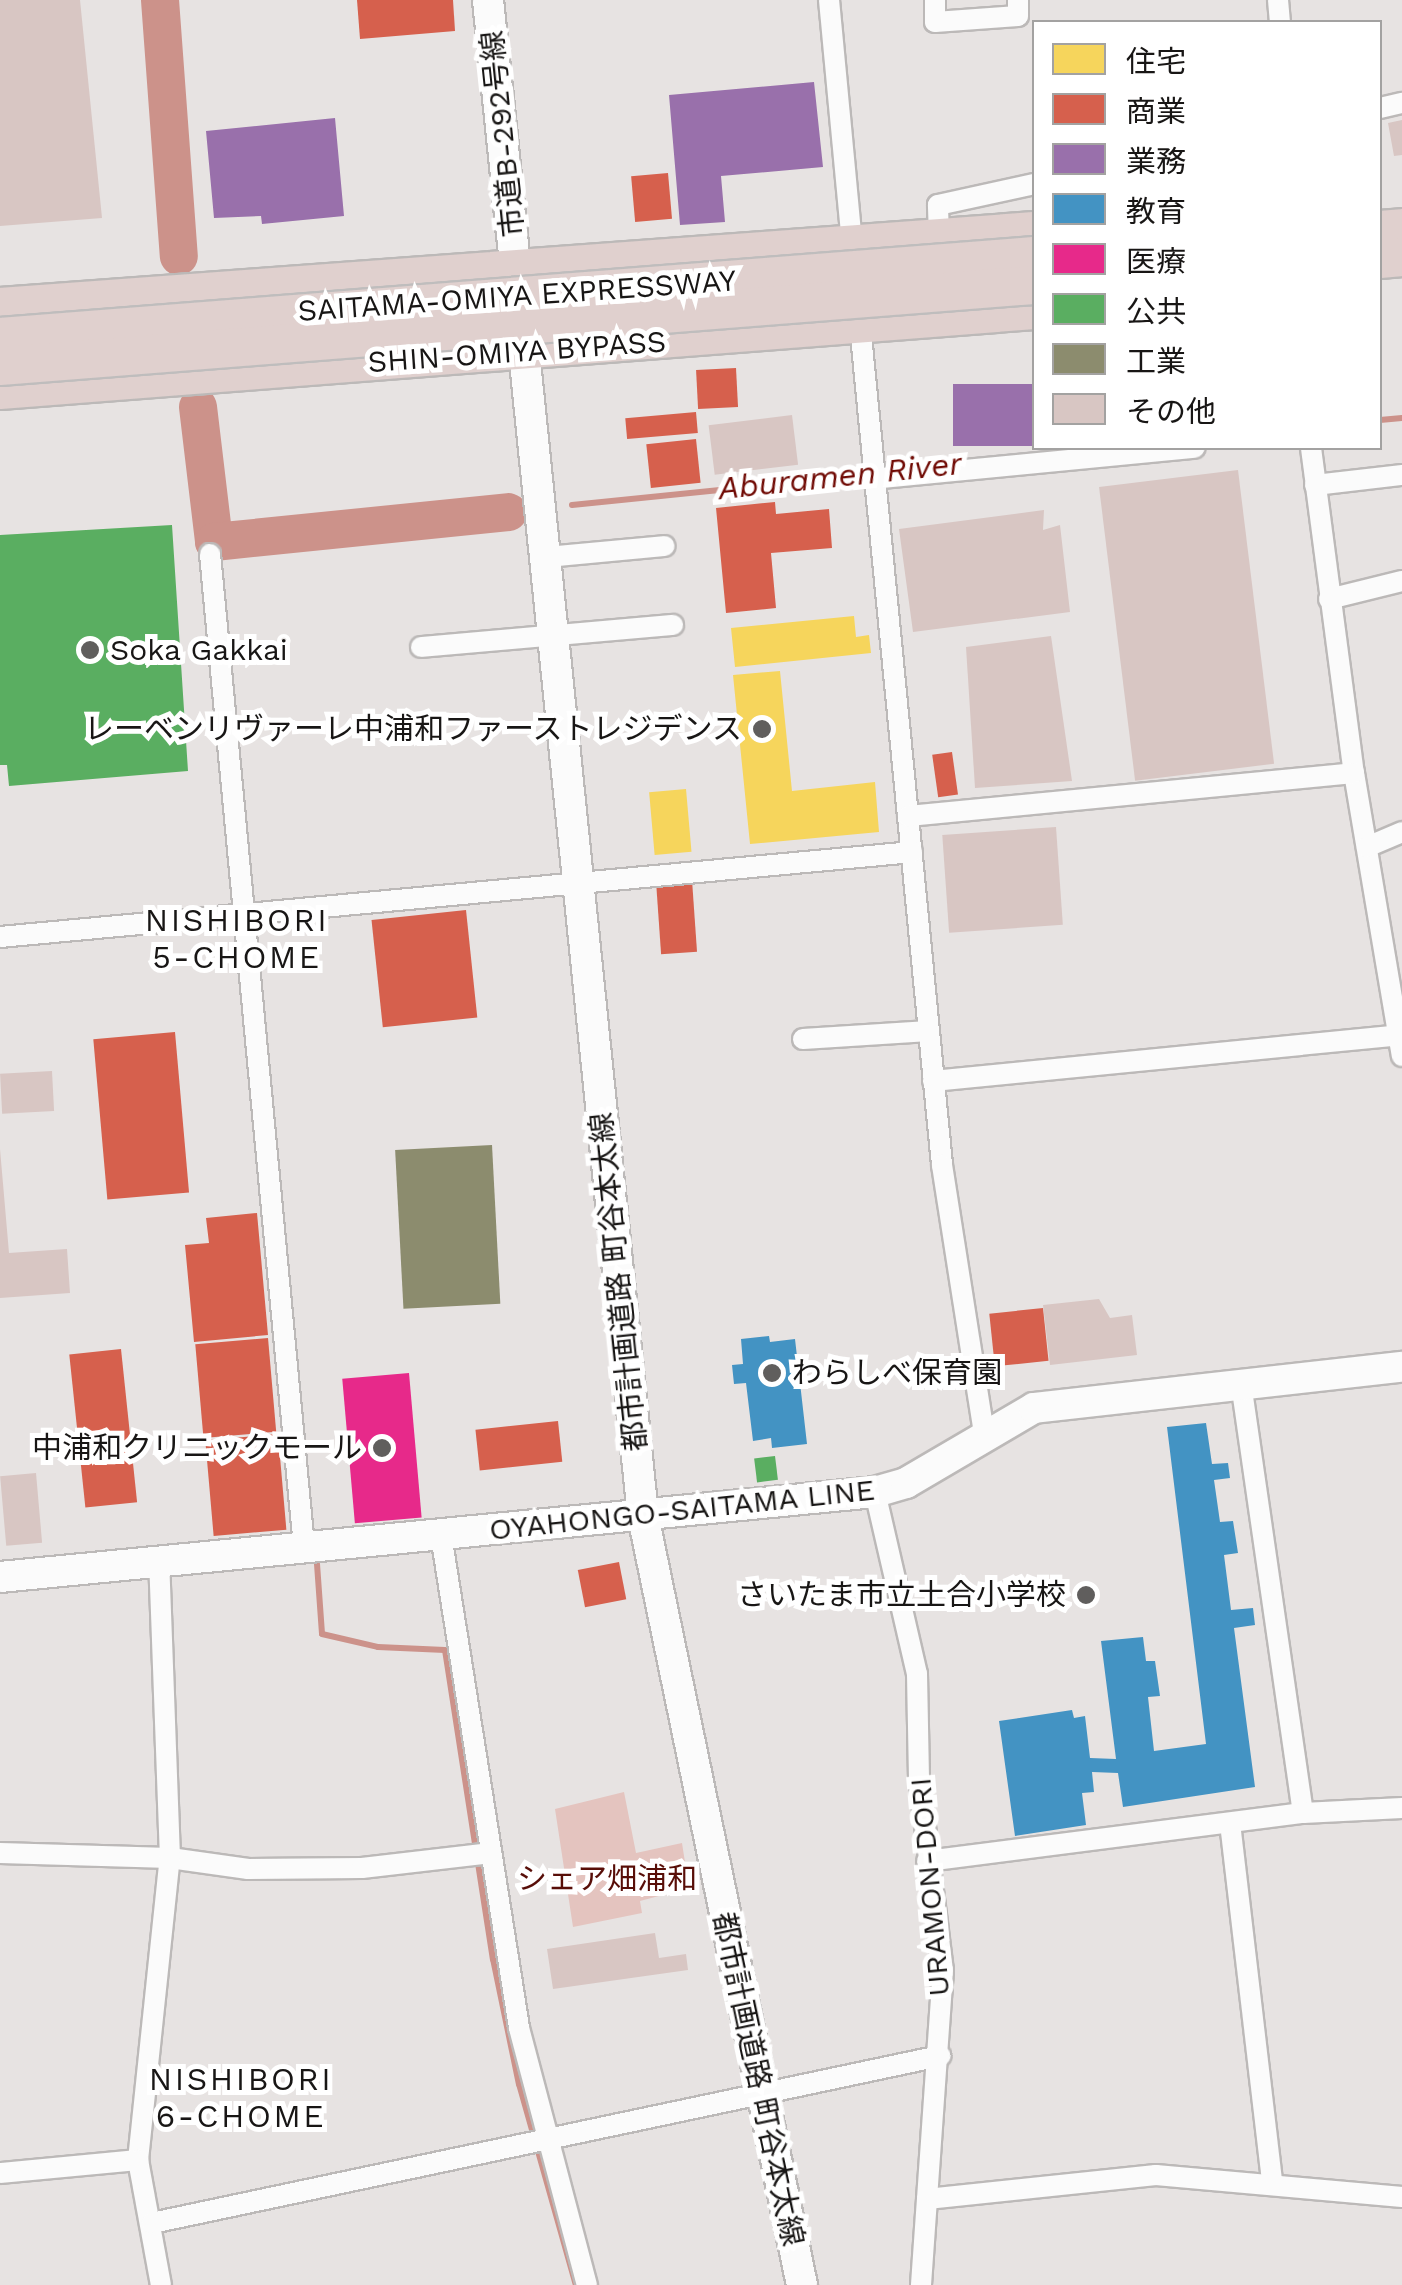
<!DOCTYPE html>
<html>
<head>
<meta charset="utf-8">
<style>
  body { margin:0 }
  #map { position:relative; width:1402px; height:2285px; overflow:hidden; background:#e7e3e2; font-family:"Work Sans","Noto Sans JP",sans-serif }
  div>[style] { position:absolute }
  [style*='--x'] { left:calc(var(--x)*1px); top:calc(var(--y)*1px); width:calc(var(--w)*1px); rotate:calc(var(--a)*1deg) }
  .green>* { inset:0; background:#e4c4bf }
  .homes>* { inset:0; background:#f6d55c; transform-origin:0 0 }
  .shops>* { inset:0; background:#d6604d; transform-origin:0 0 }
  .offices>* { inset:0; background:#9970ab; transform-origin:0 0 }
  .schools>* { inset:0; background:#4393c3 }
  .health>* { inset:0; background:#e7298a; transform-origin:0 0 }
  .public>* { inset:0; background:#5aae61; transform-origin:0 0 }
  .industry>* { inset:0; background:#8c8c6e; transform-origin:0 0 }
  .stream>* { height:6px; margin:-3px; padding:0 3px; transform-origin:3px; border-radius:3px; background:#cc928a }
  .river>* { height:38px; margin:-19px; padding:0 19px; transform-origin:19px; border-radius:19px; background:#cc928a }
  .building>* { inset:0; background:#d8c6c3; transform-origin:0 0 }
  .roads { filter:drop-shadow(2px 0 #bcb9b8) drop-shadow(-2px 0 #bcb9b8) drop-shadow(0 2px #bcb9b8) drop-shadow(0 -2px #bcb9b8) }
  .street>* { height:20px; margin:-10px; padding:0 10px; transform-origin:10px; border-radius:10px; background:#fbfbfb }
  .secondary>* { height:30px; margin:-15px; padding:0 15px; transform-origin:15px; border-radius:15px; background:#fbfbfb }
  .highway>* { height:38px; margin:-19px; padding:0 19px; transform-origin:19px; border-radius:19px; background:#e0d0ce }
  .bridges { filter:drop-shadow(2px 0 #bfbdbd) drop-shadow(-2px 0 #bfbdbd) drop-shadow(0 2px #bfbdbd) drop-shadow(0 -2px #bfbdbd) }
  .highway-bridge>* { height:38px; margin:-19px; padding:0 19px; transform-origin:19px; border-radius:19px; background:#e0d0ce }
  .dots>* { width:28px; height:28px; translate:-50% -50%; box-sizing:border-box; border:5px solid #fff; border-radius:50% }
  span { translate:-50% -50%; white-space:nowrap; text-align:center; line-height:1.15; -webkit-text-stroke:10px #fff; paint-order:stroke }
  .street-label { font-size:30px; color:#181615 }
  .poi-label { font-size:30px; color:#181615 }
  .left { translate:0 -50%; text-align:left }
  .right { translate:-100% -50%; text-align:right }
  .park-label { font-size:30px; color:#580e08 }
  .water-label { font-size:32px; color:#700a04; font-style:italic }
  .neighbourhood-label { font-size:32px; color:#181615; letter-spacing:2.5px }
  .legend { position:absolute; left:1032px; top:20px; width:350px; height:430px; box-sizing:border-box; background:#fff; border:2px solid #a3a2a1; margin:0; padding:12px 18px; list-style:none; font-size:30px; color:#181615 }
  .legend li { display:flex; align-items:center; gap:20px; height:50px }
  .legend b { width:50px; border:2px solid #a3a2a1 }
</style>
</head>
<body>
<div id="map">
  <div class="green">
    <i style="clip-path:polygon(624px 1792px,636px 1853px,682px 1843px,689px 1888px,640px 1901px,642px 1913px,573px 1927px,555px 1809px)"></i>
  </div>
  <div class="homes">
    <i style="clip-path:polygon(854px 616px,856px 637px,869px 635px,871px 653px,735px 667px,731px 628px)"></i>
    <i style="clip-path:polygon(780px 671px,792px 791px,875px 782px,879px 832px,750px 844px,733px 675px)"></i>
    <i style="left:686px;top:789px;width:63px;height:37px;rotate:85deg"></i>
  </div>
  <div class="shops">
    <i style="clip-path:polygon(357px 0,453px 0,455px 31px,360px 39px)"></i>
    <i style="left:668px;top:173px;width:46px;height:37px;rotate:85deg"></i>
    <i style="left:736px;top:368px;width:39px;height:40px;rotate:87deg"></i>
    <i style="left:696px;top:412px;width:21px;height:71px;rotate:85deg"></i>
    <i style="left:696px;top:439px;width:44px;height:50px;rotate:84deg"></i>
    <i style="clip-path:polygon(775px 502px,776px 514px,829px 509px,832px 548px,771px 553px,776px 608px,726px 613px,716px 508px)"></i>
    <i style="left:952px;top:752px;width:43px;height:20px;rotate:82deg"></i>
    <i style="left:692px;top:880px;width:72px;height:36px;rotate:86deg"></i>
    <i style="left:466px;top:910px;width:108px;height:95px;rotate:84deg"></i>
    <i style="left:175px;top:1032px;width:161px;height:82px;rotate:85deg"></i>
    <i style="clip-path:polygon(257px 1213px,268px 1335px,194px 1342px,185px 1245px,209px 1243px,206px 1218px)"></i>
    <i style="left:1043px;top:1308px;width:53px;height:54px;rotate:84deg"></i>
    <i style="left:268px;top:1338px;width:94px;height:73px;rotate:85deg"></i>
    <i style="left:121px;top:1349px;width:154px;height:52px;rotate:84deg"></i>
    <i style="left:558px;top:1421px;width:41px;height:83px;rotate:84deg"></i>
    <i style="left:278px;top:1434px;width:96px;height:73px;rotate:85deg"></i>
    <i style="left:619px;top:1562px;width:38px;height:42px;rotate:79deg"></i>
  </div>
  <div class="offices">
    <i style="clip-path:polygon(814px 82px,823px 167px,721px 176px,725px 222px,680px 225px,669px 95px)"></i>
    <i style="clip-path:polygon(335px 118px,344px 216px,262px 224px,261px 216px,214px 218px,206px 131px)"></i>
    <i style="left:1034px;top:384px;width:62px;height:81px;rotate:90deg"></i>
  </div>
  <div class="schools">
    <i style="clip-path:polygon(769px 1336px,770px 1342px,795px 1339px,807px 1444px,772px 1448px,771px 1438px,753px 1441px,746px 1383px,734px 1384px,732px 1365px,743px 1364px,741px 1339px)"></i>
    <i style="clip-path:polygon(1206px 1423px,1212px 1464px,1228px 1463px,1230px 1478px,1214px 1480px,1220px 1522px,1233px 1521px,1238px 1553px,1224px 1555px,1231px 1610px,1253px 1608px,1255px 1625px,1234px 1628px,1255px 1787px,1123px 1807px,1118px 1773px,1092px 1772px,1094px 1792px,1082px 1793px,1086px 1825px,1015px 1836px,999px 1721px,1072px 1710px,1074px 1718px,1085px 1716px,1090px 1758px,1116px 1759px,1101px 1641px,1143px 1637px,1146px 1661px,1155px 1661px,1160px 1696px,1148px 1697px,1154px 1751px,1206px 1744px,1167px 1427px)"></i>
  </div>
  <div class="health">
    <i style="left:409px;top:1373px;width:145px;height:67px;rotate:85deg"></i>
  </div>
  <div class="public">
    <i style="clip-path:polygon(172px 525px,188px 771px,9px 786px,7px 765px,0 765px,0 535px)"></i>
    <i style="left:775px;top:1456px;width:24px;height:21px;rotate:83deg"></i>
  </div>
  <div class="industry">
    <i style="left:492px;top:1145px;width:159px;height:97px;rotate:87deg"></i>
  </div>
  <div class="stream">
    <i style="--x:1380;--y:420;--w:22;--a:-5"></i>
    <i style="--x:572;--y:505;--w:298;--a:-5.8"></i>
    <i style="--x:222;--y:541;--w:9;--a:84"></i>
    <i style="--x:317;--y:1564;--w:70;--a:85.9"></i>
    <i style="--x:322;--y:1634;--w:57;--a:13.1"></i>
    <i style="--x:378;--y:1647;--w:67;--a:2.6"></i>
    <i style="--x:445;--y:1650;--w:313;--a:81.2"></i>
    <i style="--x:493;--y:1959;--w:128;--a:78.3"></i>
    <i style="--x:519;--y:2084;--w:209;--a:74.2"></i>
  </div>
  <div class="river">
    <i style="--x:160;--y:0;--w:257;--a:85.8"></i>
    <i style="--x:198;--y:407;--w:136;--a:83.2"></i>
    <i style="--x:214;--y:542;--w:296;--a:-5.8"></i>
  </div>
  <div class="building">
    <i style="clip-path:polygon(0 0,80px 0,102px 218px,0 226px)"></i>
    <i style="clip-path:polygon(1402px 120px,1402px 155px,1394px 156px,1388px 123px)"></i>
    <i style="left:792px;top:415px;width:50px;height:84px;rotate:83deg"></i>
    <i style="left:1238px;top:470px;width:296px;height:140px;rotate:83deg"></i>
    <i style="clip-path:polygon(1044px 510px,1043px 530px,1060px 525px,1070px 612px,913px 632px,899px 529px)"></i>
    <i style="clip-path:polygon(1051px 636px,1072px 781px,975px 788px,966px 647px)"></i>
    <i style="left:1056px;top:827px;width:98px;height:114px;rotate:86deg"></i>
    <i style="left:52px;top:1071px;width:40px;height:52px;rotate:87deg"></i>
    <i style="clip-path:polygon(0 1149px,9px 1253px,67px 1249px,70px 1293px,0 1298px)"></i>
    <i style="clip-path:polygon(1099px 1299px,1110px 1318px,1132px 1315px,1137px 1355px,1050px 1365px,1043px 1305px)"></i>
    <i style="left:36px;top:1473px;width:70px;height:36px;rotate:85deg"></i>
    <i style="clip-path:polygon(655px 1933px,659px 1958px,686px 1954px,688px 1970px,553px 1989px,547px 1949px)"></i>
  </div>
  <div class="roads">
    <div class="street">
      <i style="--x:829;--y:0;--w:245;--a:84.6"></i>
      <i style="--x:935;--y:0;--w:22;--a:90"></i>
      <i style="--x:935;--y:22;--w:83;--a:-4.1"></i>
      <i style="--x:1018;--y:16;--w:16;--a:-90"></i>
      <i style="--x:1278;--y:0;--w:22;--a:85"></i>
      <i style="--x:1380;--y:108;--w:23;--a:-13"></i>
      <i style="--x:939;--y:236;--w:31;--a:-92"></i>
      <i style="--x:938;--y:205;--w:98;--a:-12.3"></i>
      <i style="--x:860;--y:325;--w:844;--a:84.42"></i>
      <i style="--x:942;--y:1165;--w:270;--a:81.1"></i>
      <i style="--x:1311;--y:448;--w:328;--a:82.5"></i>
      <i style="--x:1354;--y:773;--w:287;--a:80.4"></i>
      <i style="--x:871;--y:479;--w:325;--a:-5.5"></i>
      <i style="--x:1315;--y:485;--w:88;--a:-6.6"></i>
      <i style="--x:210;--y:554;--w:996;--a:84.59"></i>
      <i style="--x:546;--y:557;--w:119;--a:-5.3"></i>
      <i style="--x:1329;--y:599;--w:75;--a:-13.9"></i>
      <i style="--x:421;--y:647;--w:253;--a:-5"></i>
      <i style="--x:908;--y:816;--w:448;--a:-5.5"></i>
      <i style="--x:1367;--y:847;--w:38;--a:-23"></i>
      <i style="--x:0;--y:937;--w:916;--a:-5.32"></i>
      <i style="--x:803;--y:1039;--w:126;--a:-3.6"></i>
      <i style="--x:933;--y:1081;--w:471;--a:-5.6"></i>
      <i style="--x:1241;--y:1383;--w:434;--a:81.8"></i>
      <i style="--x:875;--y:1492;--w:187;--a:77"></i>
      <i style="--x:917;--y:1674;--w:104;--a:88.9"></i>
      <i style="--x:919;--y:1778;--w:193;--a:82.9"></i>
      <i style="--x:943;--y:1970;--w:316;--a:94"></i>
      <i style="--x:441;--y:1535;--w:499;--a:81"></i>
      <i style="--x:519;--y:2028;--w:266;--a:75.2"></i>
      <i style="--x:1230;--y:1823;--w:360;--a:83.3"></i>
      <i style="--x:0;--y:1853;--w:170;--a:1.7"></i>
      <i style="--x:170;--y:1858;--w:79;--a:8"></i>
      <i style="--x:248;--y:1869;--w:114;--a:-0.5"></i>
      <i style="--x:362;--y:1868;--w:130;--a:-6.6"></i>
      <i style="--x:927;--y:1861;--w:379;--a:-7.3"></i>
      <i style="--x:1303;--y:1813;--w:99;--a:-2.9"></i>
      <i style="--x:138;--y:2160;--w:304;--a:-84"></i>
      <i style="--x:170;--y:1858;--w:295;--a:-92.1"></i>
      <i style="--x:0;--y:2173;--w:139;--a:-5.4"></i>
      <i style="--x:138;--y:2160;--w:127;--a:79.6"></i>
      <i style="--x:927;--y:2199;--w:230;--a:-6"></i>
      <i style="--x:1156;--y:2175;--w:247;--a:5.1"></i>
      <i style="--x:152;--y:2223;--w:806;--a:-11.97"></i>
    </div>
    <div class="secondary">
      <i style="--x:488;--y:0;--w:1524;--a:84.16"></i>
      <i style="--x:643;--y:1516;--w:785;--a:78.32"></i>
      <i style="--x:0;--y:1577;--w:879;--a:-5.55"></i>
      <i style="--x:875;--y:1492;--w:32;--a:-16"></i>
      <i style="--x:906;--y:1483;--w:148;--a:-30.4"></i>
      <i style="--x:1034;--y:1408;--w:370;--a:-6.4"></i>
    </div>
    <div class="highway">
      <i style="--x:1380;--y:230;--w:22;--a:-5"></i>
      <i style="--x:1380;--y:259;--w:22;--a:-5"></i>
      <i style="--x:0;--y:307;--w:1037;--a:-4.2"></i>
      <i style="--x:0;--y:390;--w:1037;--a:-4.42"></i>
    </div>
  </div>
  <div class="bridges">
    <div class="highway-bridge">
      <i style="--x:0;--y:337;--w:1037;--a:-4.48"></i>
      <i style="--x:0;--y:366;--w:1037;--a:-4.48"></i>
    </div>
  </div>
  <div class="dots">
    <i style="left:90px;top:650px;background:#605e5d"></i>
    <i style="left:762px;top:729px;background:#605e5d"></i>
    <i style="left:772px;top:1373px;background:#605e5d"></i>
    <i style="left:382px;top:1448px;background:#605e5d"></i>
    <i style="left:1086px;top:1595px;background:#605e5d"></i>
  </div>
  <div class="street-label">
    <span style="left:503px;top:134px;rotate:-96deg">市道B-292号線</span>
    <span style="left:517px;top:296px;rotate:-4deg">SAITAMA-OMIYA EXPRESSWAY</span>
    <span style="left:517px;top:352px;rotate:-4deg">SHIN-OMIYA BYPASS</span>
    <span style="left:619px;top:1282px;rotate:-96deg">都市計画道路 町谷本太線</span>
    <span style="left:682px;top:1510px;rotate:-6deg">OYAHONGO-SAITAMA LINE</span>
    <span style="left:930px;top:1887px;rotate:-95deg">URAMON-DORI</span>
    <span style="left:758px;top:2079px;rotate:78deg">都市計画道路 町谷本太線</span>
  </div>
  <div class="poi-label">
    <span class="left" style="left:110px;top:650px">Soka Gakkai</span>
    <span class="right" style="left:742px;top:729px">レーベンリヴァーレ中浦和ファーストレジデンス</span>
    <span class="left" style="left:792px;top:1373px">わらしべ保育園</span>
    <span class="right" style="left:362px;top:1448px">中浦和クリニックモール</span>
    <span class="right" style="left:1066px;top:1595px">さいたま市立土合小学校</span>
  </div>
  <div class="park-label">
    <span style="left:607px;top:1879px">シェア畑浦和</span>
  </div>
  <div class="water-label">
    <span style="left:840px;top:476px;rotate:-6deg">Aburamen River</span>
  </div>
  <div class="neighbourhood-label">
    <span style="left:237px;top:939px">NISHIBORI<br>5-CHOME</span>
    <span style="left:241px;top:2098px">NISHIBORI<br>6-CHOME</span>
  </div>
  <ul class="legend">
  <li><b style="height:28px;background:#f6d55c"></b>住宅</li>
  <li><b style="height:28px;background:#d6604d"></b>商業</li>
  <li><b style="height:28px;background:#9970ab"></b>業務</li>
  <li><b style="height:28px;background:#4393c3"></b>教育</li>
  <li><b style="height:28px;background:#e7298a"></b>医療</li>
  <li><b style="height:28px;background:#5aae61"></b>公共</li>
  <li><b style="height:28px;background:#8c8c6e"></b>工業</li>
  <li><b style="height:28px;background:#d8c6c3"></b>その他</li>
  </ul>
</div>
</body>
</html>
